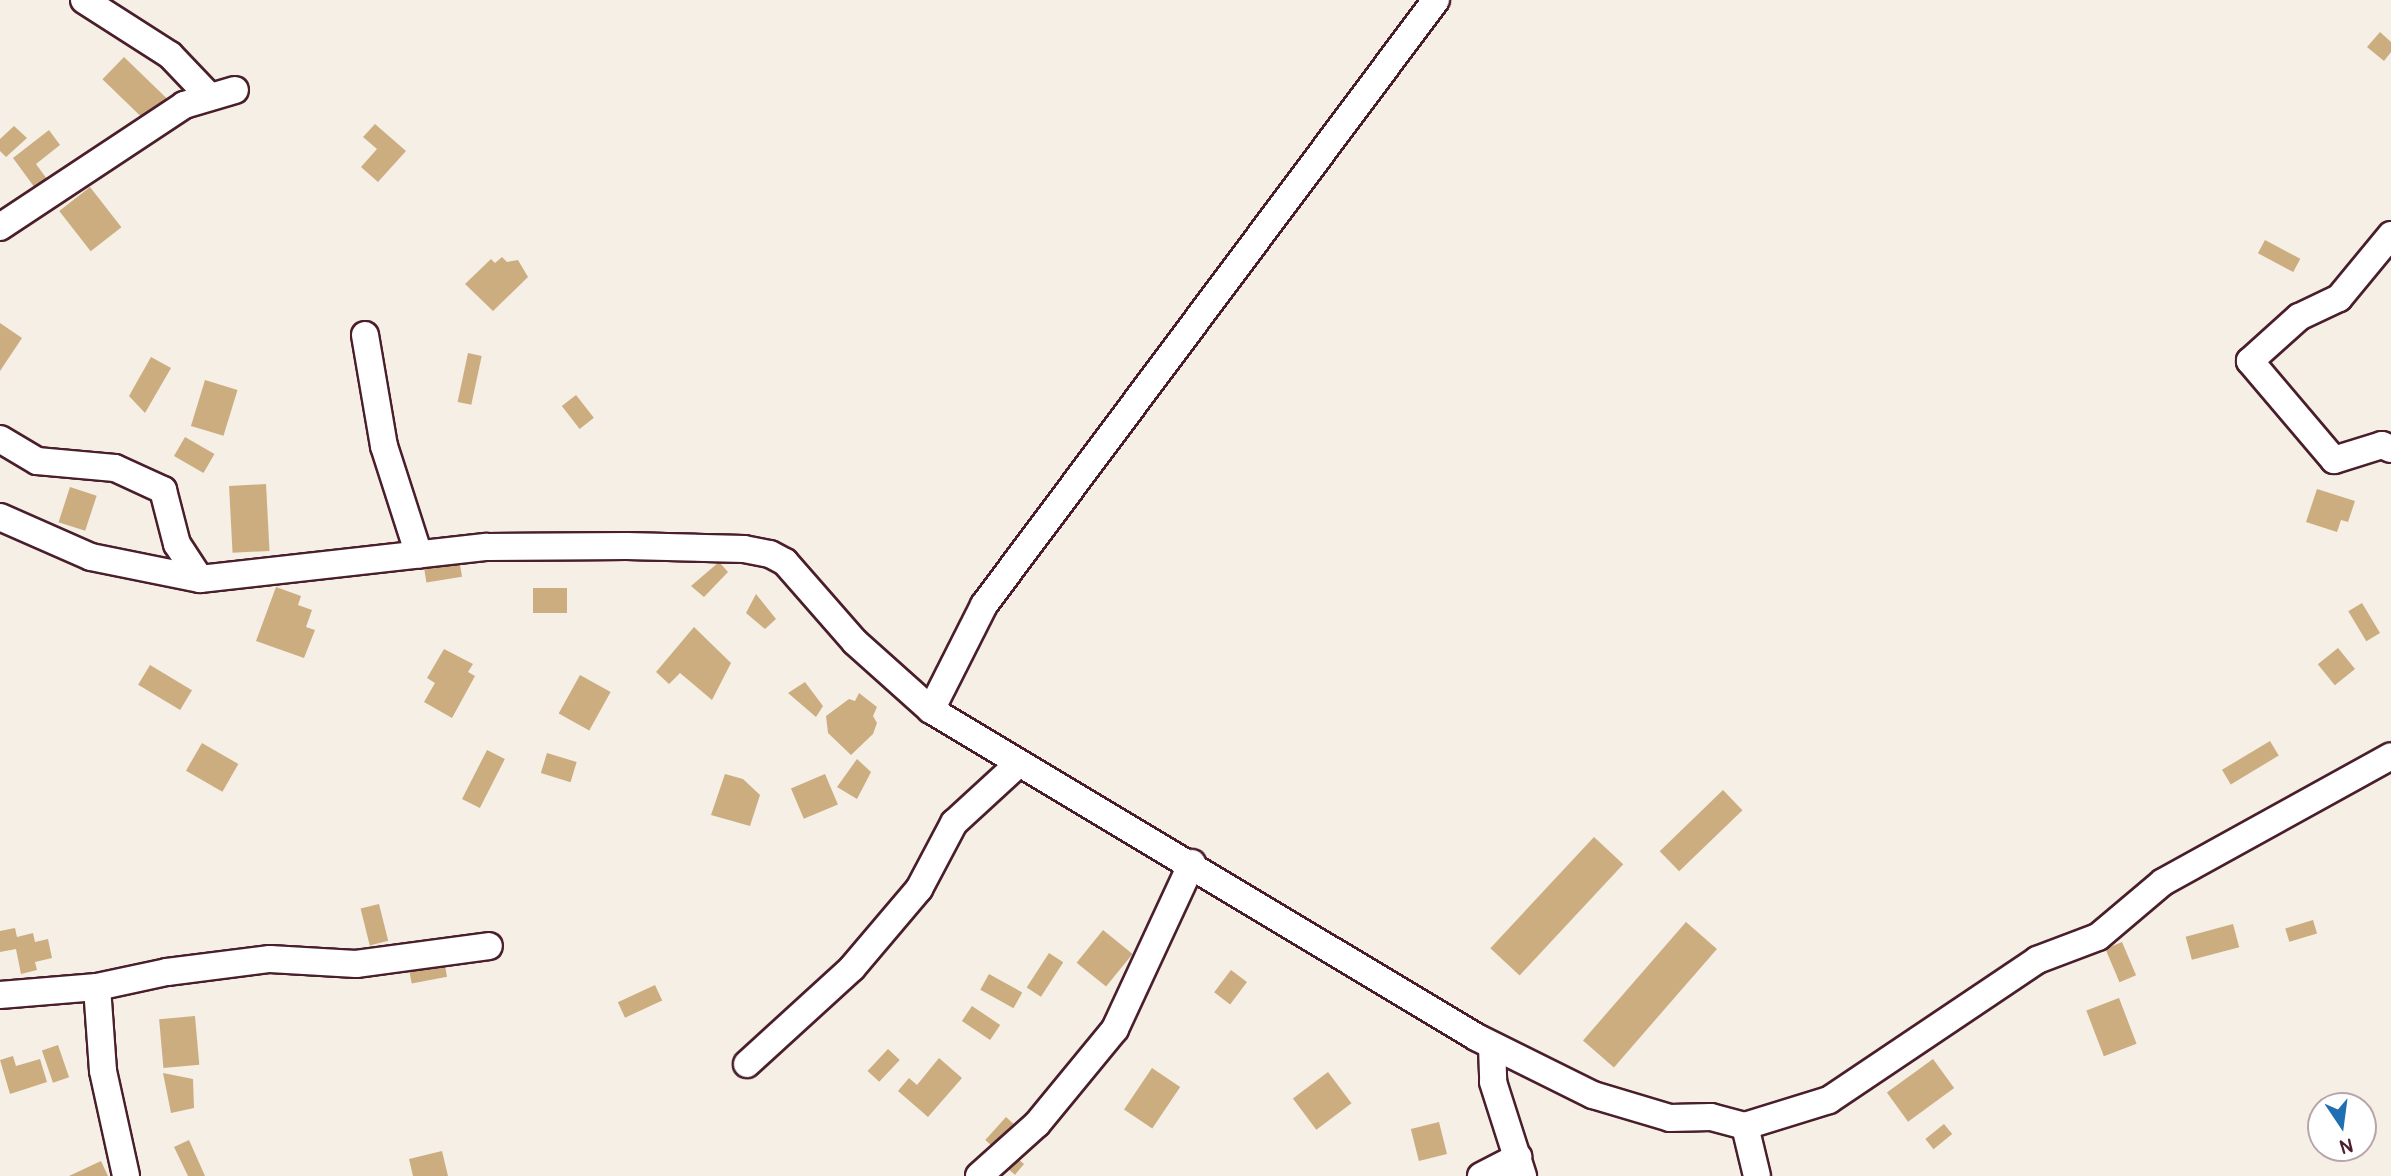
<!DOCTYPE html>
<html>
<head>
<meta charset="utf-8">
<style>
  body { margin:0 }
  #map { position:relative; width:2391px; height:1176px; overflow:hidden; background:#f5efe6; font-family:Pangolin,sans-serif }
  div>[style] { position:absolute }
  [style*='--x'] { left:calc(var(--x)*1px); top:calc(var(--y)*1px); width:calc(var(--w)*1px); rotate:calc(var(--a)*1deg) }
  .building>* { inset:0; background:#ccad80; transform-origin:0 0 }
  .roads { filter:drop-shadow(2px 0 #4a1f2b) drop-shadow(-2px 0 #4a1f2b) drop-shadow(0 2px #4a1f2b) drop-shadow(0 -2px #4a1f2b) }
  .minor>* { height:26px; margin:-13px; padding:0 13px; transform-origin:13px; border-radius:13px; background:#fff }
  span { translate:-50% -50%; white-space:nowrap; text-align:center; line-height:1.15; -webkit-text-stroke:7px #fff; paint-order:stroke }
  .north { position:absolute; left:2307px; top:1092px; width:70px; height:70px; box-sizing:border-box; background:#fff; border:2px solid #b7a5aa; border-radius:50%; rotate:167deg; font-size:19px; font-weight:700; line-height:28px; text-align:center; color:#4a1f2b }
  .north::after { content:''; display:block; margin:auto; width:24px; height:32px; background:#1f6fb2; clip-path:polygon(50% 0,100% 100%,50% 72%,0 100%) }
</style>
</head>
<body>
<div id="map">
  <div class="building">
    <i style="clip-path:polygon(2380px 32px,2391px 42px,2391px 52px,2384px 61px,2367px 47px)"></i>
    <i style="left:124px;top:57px;width:65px;height:31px;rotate:44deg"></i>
    <i style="clip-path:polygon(375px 124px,406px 151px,378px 182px,361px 167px,377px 149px,363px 137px)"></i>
    <i style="clip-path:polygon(14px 126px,27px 138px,6px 157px,0 151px,0 139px)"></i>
    <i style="clip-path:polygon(49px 130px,60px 145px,36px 164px,47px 179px,35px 188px,13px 158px)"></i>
    <i style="left:90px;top:187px;width:51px;height:39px;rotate:52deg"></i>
    <i style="left:2265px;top:240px;width:40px;height:15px;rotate:28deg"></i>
    <i style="clip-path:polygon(502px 257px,507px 262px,518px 260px,528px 277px,493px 311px,465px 284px,491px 259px,495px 263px)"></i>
    <i style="clip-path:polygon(0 323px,22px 338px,0 371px)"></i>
    <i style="left:468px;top:353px;width:14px;height:50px;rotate:12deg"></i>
    <i style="clip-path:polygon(151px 357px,171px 368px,145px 413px,129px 396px)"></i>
    <i style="left:205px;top:380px;width:34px;height:48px;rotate:17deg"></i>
    <i style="left:576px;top:395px;width:29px;height:18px;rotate:52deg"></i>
    <i style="left:185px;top:437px;width:34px;height:22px;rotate:30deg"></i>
    <i style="left:266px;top:484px;width:67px;height:37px;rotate:87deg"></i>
    <i style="left:70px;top:487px;width:28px;height:37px;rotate:18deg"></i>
    <i style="clip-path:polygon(2317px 489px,2355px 501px,2348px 522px,2341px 520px,2337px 532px,2306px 522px)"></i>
    <i style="left:459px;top:558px;width:19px;height:36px;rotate:81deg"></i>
    <i style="clip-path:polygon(719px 562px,728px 572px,704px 597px,691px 586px)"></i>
    <i style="clip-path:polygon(276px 587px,301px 596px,298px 605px,312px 610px,306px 627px,315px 630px,304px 658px,256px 641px)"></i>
    <i style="left:567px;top:588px;width:25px;height:34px;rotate:90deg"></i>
    <i style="clip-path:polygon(756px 594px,776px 619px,765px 629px,746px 613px)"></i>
    <i style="left:2362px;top:603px;width:35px;height:16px;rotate:59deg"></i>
    <i style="clip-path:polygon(694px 627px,731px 663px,712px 700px,680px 673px,669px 684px,656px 672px)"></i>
    <i style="left:2338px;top:648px;width:27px;height:26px;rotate:51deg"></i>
    <i style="clip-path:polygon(444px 649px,473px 664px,468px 672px,475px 676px,452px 718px,424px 702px,435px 683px,427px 678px)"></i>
    <i style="left:150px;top:665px;width:49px;height:23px;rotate:31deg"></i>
    <i style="left:580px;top:675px;width:35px;height:44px;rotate:29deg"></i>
    <i style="clip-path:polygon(805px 682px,823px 706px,816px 717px,788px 693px)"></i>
    <i style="clip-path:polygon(859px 693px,877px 707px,873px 716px,877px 723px,873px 734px,851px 755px,828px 733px,826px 716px,849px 699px,855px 701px)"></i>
    <i style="left:2270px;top:741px;width:17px;height:56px;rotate:59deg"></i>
    <i style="left:202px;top:743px;width:42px;height:32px;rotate:30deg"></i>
    <i style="left:487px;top:750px;width:20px;height:55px;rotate:27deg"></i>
    <i style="left:547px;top:753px;width:31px;height:21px;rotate:17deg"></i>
    <i style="clip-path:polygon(857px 759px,871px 772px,857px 799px,837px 787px)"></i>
    <i style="clip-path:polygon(725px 774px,743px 779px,760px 795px,750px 826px,711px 815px)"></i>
    <i style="left:825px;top:774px;width:33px;height:37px;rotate:67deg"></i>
    <i style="left:1723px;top:790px;width:28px;height:88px;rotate:46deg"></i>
    <i style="left:1594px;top:837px;width:40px;height:152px;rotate:43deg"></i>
    <i style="left:379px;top:904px;width:38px;height:19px;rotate:76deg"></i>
    <i style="left:2313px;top:920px;width:14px;height:29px;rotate:73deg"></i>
    <i style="left:1686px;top:922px;width:41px;height:157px;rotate:41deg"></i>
    <i style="left:2233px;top:924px;width:24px;height:49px;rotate:75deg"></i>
    <i style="clip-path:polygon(15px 928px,17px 937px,33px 933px,35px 942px,48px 939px,52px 958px,35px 962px,37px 970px,21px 974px,16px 949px,0 952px,0 931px)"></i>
    <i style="left:1103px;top:930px;width:38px;height:42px;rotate:39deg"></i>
    <i style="left:2122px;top:942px;width:36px;height:18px;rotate:67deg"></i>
    <i style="left:1049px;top:953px;width:17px;height:41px;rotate:33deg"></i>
    <i style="left:444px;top:961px;width:16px;height:36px;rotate:79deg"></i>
    <i style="left:1231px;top:970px;width:20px;height:28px;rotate:37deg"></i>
    <i style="left:989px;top:974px;width:38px;height:18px;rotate:29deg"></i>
    <i style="left:655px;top:985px;width:17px;height:41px;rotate:65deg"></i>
    <i style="left:2119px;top:998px;width:49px;height:35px;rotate:69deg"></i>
    <i style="left:972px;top:1006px;width:34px;height:18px;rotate:34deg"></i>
    <i style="left:195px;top:1016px;width:49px;height:36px;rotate:85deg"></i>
    <i style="left:58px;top:1045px;width:34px;height:17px;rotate:71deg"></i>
    <i style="left:888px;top:1049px;width:16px;height:30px;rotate:43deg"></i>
    <i style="clip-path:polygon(13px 1056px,16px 1066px,40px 1059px,47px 1082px,10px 1094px,0 1060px)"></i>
    <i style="clip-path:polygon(939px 1058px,962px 1078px,928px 1117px,898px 1091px,909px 1078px,917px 1085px)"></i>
    <i style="left:1933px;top:1059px;width:36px;height:57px;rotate:54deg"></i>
    <i style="left:1152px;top:1068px;width:34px;height:50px;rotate:34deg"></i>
    <i style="left:1328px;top:1072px;width:39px;height:44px;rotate:53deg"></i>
    <i style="clip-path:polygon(163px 1073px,193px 1079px,194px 1108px,171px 1113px)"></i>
    <i style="left:1006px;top:1117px;width:13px;height:31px;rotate:42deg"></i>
    <i style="left:1439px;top:1122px;width:33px;height:29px;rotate:76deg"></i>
    <i style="left:1944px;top:1124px;width:13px;height:24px;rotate:51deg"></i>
    <i style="clip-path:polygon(189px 1140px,205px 1176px,188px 1176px,174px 1147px)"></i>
    <i style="clip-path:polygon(442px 1151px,448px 1176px,413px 1176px,409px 1159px)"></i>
    <i style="left:1011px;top:1153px;width:17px;height:14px;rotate:40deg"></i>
    <i style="clip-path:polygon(101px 1161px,108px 1176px,69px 1176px)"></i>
  </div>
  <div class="roads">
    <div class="minor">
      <i style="--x:84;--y:0;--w:102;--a:32.6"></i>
      <i style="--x:170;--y:55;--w:57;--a:46.4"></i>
      <i style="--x:0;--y:227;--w:221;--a:-33.5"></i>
      <i style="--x:184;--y:105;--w:53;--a:-16.4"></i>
      <i style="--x:2391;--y:235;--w:82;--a:129.5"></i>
      <i style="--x:2339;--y:298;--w:44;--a:154.6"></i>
      <i style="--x:2299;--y:317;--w:66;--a:138.1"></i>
      <i style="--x:2250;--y:361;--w:130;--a:49.7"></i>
      <i style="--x:2334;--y:460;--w:50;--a:-17.4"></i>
      <i style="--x:2382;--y:445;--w:10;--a:24"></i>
      <i style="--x:365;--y:335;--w:113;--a:80.3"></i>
      <i style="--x:384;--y:446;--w:114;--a:72.2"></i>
      <i style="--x:0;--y:439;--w:43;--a:30.7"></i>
      <i style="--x:37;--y:461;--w:78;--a:5.1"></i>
      <i style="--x:115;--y:468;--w:53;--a:24.6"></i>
      <i style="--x:163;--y:490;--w:56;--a:75.5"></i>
      <i style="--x:177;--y:544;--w:42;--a:56.7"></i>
      <i style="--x:0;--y:517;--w:99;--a:23.7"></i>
      <i style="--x:91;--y:557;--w:111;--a:11.4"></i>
      <i style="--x:200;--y:579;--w:289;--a:-6.4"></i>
      <i style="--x:487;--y:547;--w:140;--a:-0.4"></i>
      <i style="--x:627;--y:546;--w:117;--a:1.5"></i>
      <i style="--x:744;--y:549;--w:26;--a:11"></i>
      <i style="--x:770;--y:554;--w:17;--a:28"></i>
      <i style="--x:785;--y:562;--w:106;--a:48.8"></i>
      <i style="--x:855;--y:642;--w:102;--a:41.8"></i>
      <i style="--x:931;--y:710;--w:636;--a:30.96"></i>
      <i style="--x:1476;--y:1037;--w:131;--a:26.4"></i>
      <i style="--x:1593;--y:1095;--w:80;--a:16.6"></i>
      <i style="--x:1670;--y:1118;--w:41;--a:-1.4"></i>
      <i style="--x:1711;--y:1117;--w:35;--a:15"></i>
      <i style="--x:1745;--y:1126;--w:88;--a:-17.2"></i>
      <i style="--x:1829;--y:1100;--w:251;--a:-33.9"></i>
      <i style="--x:2037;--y:960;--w:65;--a:-20.7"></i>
      <i style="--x:2098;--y:937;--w:85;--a:-40.2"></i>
      <i style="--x:2163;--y:882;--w:260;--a:-28.9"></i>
      <i style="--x:931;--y:710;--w:118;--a:-63.2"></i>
      <i style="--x:984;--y:605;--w:755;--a:-53.24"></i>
      <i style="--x:97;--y:987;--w:84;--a:85.9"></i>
      <i style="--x:103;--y:1071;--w:107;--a:77.6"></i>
      <i style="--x:0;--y:995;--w:97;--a:-4.7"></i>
      <i style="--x:97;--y:987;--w:72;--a:-12.1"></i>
      <i style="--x:167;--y:972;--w:104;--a:-7.2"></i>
      <i style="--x:270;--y:959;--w:86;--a:3.3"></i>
      <i style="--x:356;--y:964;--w:134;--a:-7.7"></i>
      <i style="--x:1492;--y:1046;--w:36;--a:88"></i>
      <i style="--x:1493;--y:1082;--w:99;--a:72.3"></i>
      <i style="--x:747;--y:1064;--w:142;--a:-42.4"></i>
      <i style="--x:852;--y:968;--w:104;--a:-49.7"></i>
      <i style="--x:919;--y:889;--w:75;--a:-62.1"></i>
      <i style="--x:954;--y:823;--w:86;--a:-42.6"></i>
      <i style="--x:1745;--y:1126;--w:51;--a:76.5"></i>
      <i style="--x:979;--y:1176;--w:78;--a:-41.9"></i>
      <i style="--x:1037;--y:1124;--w:123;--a:-50.6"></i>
      <i style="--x:1115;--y:1029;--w:183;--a:-65.1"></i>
      <i style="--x:1481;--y:1176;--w:42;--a:-27.2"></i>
    </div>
  </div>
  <div class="north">N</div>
</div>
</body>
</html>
